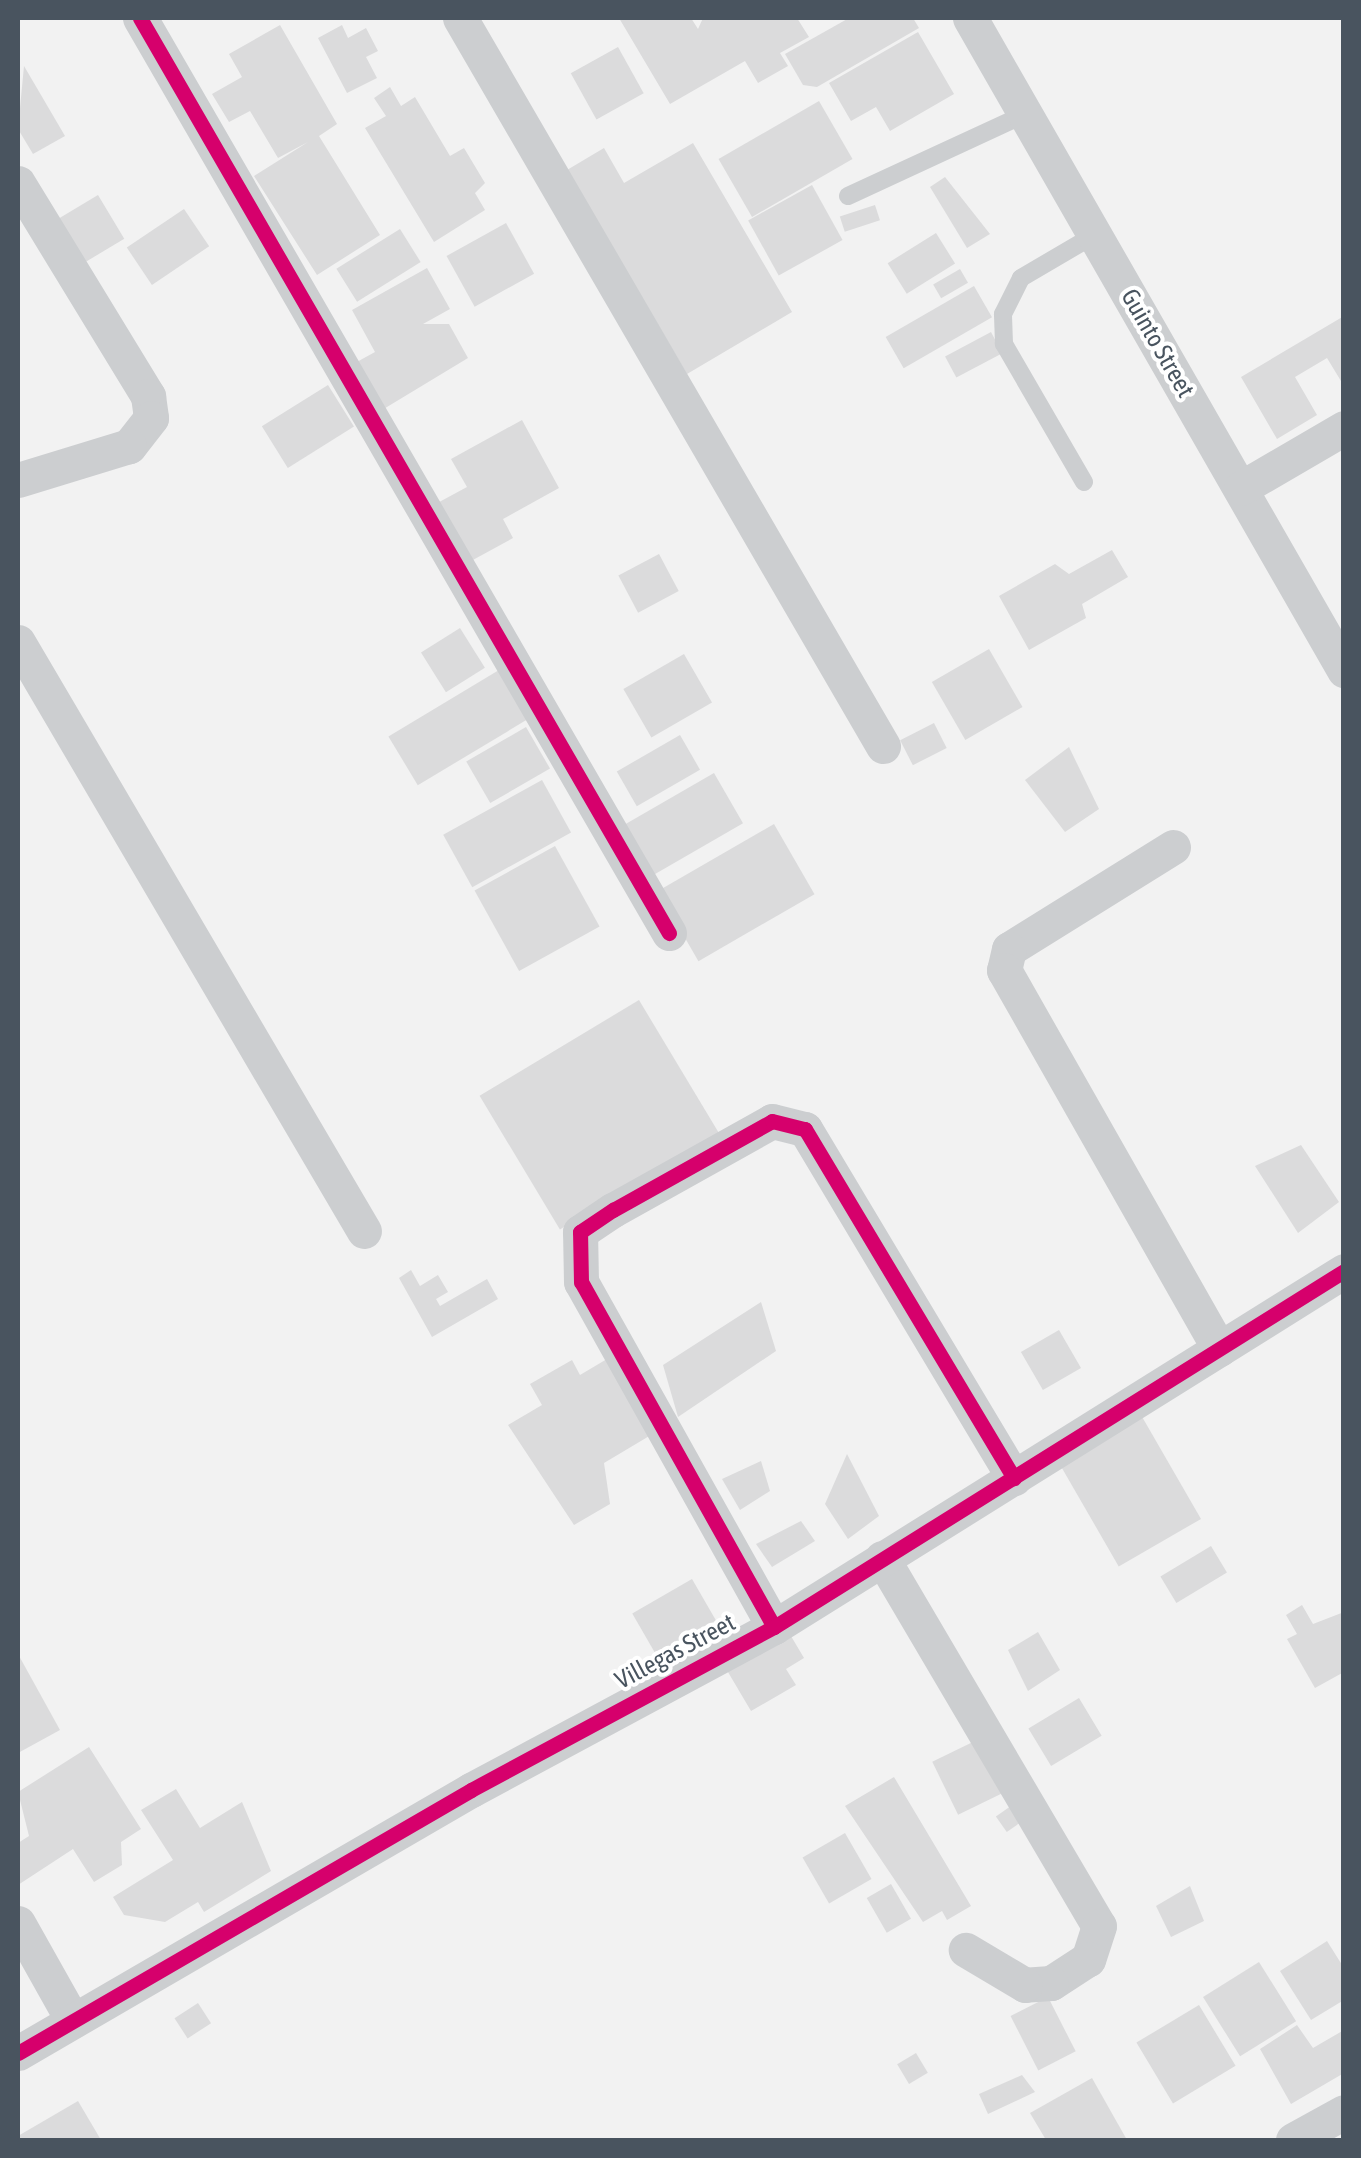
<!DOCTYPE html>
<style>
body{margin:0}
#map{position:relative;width:1361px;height:2158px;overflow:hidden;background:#f2f2f2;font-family:"Asap Condensed",sans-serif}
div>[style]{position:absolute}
.building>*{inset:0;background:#dbdbdc;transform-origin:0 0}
.service>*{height:18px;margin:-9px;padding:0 9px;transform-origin:9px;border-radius:9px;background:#ccced0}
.minor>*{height:35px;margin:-17.5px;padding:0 17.5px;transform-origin:17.5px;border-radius:17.5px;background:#ccced0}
.cycleway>*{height:15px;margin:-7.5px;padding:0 7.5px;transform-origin:7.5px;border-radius:7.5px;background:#d6006c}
span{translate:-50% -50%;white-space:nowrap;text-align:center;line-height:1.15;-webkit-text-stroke:8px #fff;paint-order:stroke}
.street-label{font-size:25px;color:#49545f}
.frame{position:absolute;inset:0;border:20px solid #49545f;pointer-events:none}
</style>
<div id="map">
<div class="building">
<i style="clip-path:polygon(619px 18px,691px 18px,698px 29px,703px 18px,797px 18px,809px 37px,780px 53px,788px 66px,758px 83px,745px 61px,670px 104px)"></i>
<i style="clip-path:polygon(849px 18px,913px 18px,919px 28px,817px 87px,803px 85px,785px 54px)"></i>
<i style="clip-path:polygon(280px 25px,337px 124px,319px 136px,380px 235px,317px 275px,254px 176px,308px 142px,278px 158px,250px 111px,229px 122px,212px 94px,242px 77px,229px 54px)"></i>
<i style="clip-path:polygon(342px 25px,348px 38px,366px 28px,378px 51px,366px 57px,377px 78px,347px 93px,318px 38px)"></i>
<i style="clip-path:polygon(918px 32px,954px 94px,890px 131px,876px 107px,851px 121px,829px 83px)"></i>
<i style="left:618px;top:47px;width:53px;height:54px;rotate:61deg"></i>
<i style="clip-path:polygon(24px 66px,65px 136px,33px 154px,18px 129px)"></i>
<i style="clip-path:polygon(390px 87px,401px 106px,415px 97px,450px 156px,464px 148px,485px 183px,475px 193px,485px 210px,434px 242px,365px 128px,386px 116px,374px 98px)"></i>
<i style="left:819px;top:101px;width:67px;height:116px;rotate:60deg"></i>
<i style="clip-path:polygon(693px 143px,792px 312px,687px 374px,567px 170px,604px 148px,624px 183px)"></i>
<i style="clip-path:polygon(945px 177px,990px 234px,967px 248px,930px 187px)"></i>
<i style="left:812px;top:185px;width:63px;height:73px;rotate:61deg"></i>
<i style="left:98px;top:195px;width:51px;height:53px;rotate:59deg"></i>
<i style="left:875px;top:205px;width:16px;height:37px;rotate:72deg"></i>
<i style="left:184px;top:209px;width:45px;height:69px;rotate:56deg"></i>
<i style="left:506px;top:223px;width:58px;height:68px;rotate:61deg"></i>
<i style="left:400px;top:229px;width:39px;height:75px;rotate:58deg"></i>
<i style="left:936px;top:233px;width:36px;height:57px;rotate:58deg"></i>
<i style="clip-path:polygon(427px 268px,450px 309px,423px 324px,449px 324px,468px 358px,382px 410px,355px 363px,375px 352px,352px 310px)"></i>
<i style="left:960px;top:269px;width:16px;height:31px;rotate:60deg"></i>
<i style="left:974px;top:286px;width:36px;height:102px;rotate:60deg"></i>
<i style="clip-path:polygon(1344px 316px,1344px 386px,1327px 358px,1295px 377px,1317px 415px,1277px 439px,1241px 377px)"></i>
<i style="left:991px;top:332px;width:24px;height:52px;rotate:62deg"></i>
<i style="left:328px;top:385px;width:49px;height:78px;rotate:58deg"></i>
<i style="clip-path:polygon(522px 420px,559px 488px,503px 519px,513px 538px,471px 561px,430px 507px,467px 487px,451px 459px)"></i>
<i style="clip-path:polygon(1112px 550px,1128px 577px,1082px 604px,1086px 618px,1029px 650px,999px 596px,1055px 564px,1069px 574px)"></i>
<i style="left:659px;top:554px;width:42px;height:46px;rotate:62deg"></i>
<i style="left:460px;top:628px;width:47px;height:46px;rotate:58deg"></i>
<i style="left:989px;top:649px;width:67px;height:66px;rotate:60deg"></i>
<i style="left:684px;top:654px;width:56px;height:70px;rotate:60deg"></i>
<i style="left:499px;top:670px;width:57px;height:129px;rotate:59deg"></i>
<i style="left:934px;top:723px;width:28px;height:38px;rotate:63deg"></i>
<i style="left:526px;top:727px;width:48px;height:69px;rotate:60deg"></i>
<i style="left:680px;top:735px;width:40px;height:73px;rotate:60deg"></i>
<i style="clip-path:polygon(1069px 747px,1099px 809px,1065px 832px,1025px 780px)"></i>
<i style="left:714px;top:773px;width:58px;height:115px;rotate:60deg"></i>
<i style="left:542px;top:780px;width:60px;height:113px;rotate:61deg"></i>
<i style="left:774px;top:824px;width:81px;height:134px;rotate:60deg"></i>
<i style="left:555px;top:846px;width:92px;height:92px;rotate:61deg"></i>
<i style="left:639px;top:1000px;width:156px;height:186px;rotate:59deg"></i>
<i style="clip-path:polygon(1301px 1145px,1339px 1202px,1298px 1233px,1255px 1166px)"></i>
<i style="clip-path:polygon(411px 1270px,420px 1286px,438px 1275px,448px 1292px,436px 1299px,440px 1306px,487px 1279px,498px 1299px,432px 1337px,399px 1278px)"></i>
<i style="clip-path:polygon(761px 1302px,776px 1351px,678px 1417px,663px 1365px)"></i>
<i style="left:1059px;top:1330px;width:44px;height:44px;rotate:60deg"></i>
<i style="clip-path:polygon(612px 1356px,656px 1432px,604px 1463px,610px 1504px,574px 1525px,508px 1425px,542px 1405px,530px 1384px,572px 1360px,580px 1375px)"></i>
<i style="left:1141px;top:1415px;width:120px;height:95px;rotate:60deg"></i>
<i style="clip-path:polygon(847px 1454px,879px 1516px,848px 1539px,825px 1504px)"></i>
<i style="clip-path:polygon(761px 1461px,770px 1491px,740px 1510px,722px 1479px)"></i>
<i style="clip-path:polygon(801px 1521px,815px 1541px,772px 1567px,756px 1544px)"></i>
<i style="left:1211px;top:1546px;width:31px;height:59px;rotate:59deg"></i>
<i style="left:692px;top:1579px;width:48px;height:69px;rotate:60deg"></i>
<i style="clip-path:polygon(1302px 1605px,1313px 1624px,1344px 1612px,1344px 1672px,1315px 1688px,1287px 1639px,1297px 1634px,1286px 1615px)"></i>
<i style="clip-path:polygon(788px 1631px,804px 1658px,786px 1669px,796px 1685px,751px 1711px,725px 1667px)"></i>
<i style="clip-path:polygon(1038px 1632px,1060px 1670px,1028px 1691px,1008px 1650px)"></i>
<i style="clip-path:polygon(18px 1654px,60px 1730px,18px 1753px)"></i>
<i style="left:1079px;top:1698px;width:44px;height:59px;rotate:59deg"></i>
<i style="left:979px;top:1739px;width:59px;height:52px;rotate:64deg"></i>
<i style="clip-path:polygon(89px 1747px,141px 1829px,121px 1842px,122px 1865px,94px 1882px,73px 1849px,18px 1885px,18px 1843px,29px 1836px,18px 1792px)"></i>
<i style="clip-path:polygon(894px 1777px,971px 1906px,947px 1920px,942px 1911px,923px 1922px,845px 1806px)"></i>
<i style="clip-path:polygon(176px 1789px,200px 1828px,242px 1802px,271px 1871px,204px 1912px,198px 1902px,165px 1922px,124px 1915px,113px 1897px,173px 1860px,141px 1810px)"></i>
<i style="left:1018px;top:1801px;width:19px;height:27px;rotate:55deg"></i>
<i style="left:845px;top:1833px;width:53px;height:49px;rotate:60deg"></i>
<i style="left:891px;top:1884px;width:40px;height:28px;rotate:60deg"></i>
<i style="clip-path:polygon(1190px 1886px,1204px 1921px,1171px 1937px,1156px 1906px)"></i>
<i style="clip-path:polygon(1327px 1941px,1344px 1968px,1344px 2000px,1311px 2020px,1280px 1971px)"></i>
<i style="left:1259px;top:1962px;width:70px;height:66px;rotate:58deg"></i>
<i style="left:1048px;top:1997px;width:61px;height:42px;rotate:63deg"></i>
<i style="left:198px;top:2003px;width:24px;height:28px;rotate:57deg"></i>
<i style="left:1199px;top:2005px;width:71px;height:73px;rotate:59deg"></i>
<i style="clip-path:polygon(1297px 2025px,1313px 2048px,1344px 2030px,1344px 2073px,1291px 2104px,1260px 2049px)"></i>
<i style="left:916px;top:2053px;width:23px;height:22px;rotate:59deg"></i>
<i style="clip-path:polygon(1022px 2075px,1035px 2092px,988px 2114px,979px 2094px)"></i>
<i style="clip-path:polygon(1092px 2078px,1127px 2140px,1046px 2140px,1030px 2113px)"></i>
<i style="clip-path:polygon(78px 2101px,101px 2140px,18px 2140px,18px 2136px)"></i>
</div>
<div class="service">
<i style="left:848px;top:196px;width:198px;rotate:-24.8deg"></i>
<i style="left:1084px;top:482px;width:160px;rotate:-120.1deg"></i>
<i style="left:1004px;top:344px;width:30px;rotate:-92deg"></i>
<i style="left:1003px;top:314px;width:40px;rotate:-63.4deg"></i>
<i style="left:1021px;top:278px;width:87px;rotate:-30.4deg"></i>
</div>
<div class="minor">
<i style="left:140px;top:18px;width:1057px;rotate:59.97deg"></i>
<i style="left:460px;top:18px;width:842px;rotate:59.84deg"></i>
<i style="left:970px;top:18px;width:752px;rotate:60.16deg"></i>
<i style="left:18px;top:183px;width:250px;rotate:58.6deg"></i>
<i style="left:148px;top:396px;width:22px;rotate:82deg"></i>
<i style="left:151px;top:418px;width:36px;rotate:128deg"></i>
<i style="left:129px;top:446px;width:116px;rotate:163deg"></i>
<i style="left:1241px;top:488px;width:119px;rotate:-30.2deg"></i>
<i style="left:18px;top:642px;width:683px;rotate:59.57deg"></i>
<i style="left:1173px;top:847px;width:193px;rotate:148.1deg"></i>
<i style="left:1009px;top:949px;width:22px;rotate:103deg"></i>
<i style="left:1004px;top:970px;width:436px;rotate:60.4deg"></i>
<i style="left:882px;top:1558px;width:427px;rotate:59.5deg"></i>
<i style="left:1099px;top:1926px;width:35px;rotate:108deg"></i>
<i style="left:1088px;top:1959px;width:44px;rotate:147deg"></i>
<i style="left:1051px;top:1983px;width:26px;rotate:176deg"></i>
<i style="left:1025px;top:1985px;width:69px;rotate:-149.3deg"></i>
<i style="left:774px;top:1627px;width:395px;rotate:-119.2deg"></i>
<i style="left:581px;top:1282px;width:50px;rotate:-91.1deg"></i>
<i style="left:580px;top:1232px;width:40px;rotate:-34deg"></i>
<i style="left:613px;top:1210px;width:182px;rotate:-29.2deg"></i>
<i style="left:772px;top:1121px;width:34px;rotate:14deg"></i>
<i style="left:805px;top:1129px;width:407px;rotate:59.1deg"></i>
<i style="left:18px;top:1923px;width:112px;rotate:60.7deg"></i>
<i style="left:18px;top:2053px;width:524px;rotate:-30.14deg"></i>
<i style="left:471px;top:1790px;width:344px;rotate:-28.3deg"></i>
<i style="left:774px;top:1627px;width:672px;rotate:-31.99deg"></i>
<i style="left:1293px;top:2140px;width:58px;rotate:-28.8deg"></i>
</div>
<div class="cycleway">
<i style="left:140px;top:18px;width:1057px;rotate:59.97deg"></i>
<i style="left:774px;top:1627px;width:395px;rotate:-119.2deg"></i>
<i style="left:581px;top:1282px;width:50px;rotate:-91.1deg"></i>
<i style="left:580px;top:1232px;width:40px;rotate:-34deg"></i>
<i style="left:613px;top:1210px;width:182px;rotate:-29.2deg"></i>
<i style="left:772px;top:1121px;width:34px;rotate:14deg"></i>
<i style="left:805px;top:1129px;width:407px;rotate:59.1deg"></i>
<i style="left:18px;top:2053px;width:524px;rotate:-30.14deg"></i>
<i style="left:471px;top:1790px;width:344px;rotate:-28.3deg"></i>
<i style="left:774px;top:1627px;width:672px;rotate:-31.99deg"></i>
</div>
<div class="street-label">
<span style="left:1158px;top:343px;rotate:60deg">Guinto Street</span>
<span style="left:675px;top:1651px;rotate:-28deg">Villegas Street</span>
</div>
<div class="frame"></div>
</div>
